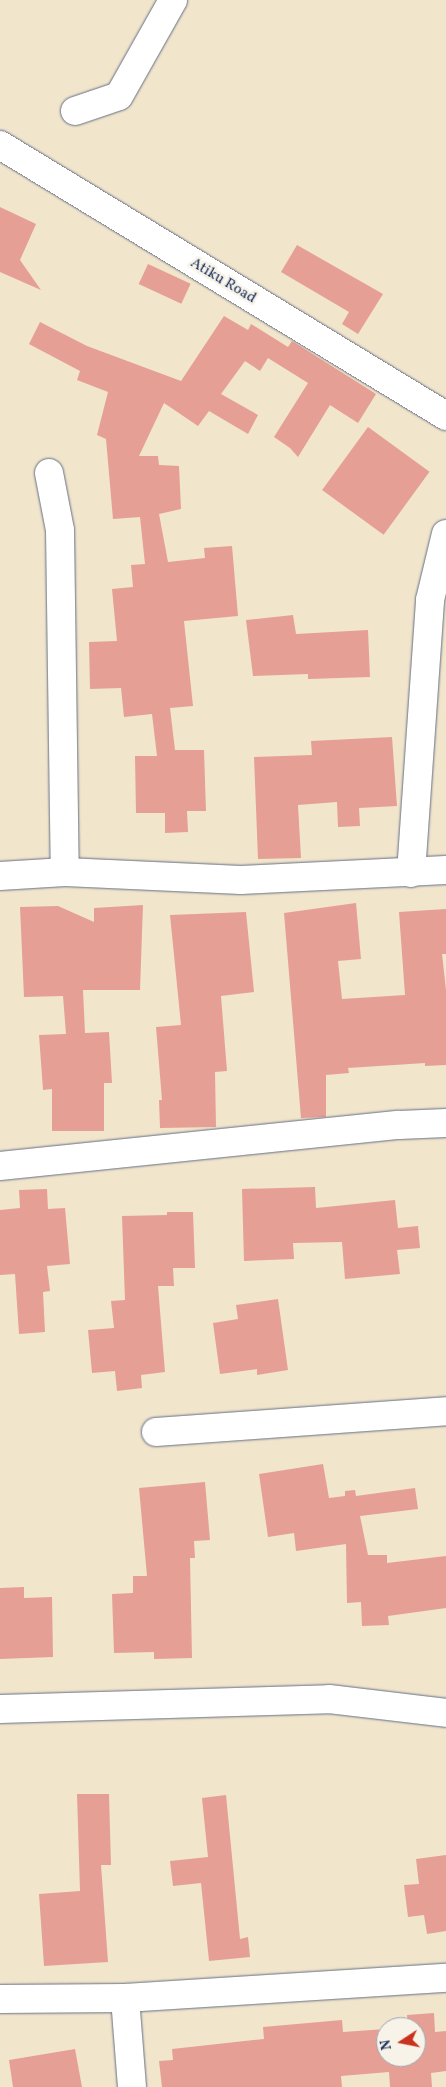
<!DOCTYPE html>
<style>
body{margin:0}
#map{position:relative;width:446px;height:2087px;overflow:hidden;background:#f1e5cc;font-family:Vollkorn,serif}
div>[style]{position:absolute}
.building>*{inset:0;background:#e69f94;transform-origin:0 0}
.roads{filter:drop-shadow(0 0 1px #666f84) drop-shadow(0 0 1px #666f84)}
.street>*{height:28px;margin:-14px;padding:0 14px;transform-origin:14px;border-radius:14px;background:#fff}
.secondary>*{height:28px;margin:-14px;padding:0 14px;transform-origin:14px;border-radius:14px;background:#fff}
span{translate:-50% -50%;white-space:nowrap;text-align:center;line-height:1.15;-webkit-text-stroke:5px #f7f3e8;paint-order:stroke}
.street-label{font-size:15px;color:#1b2f5e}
.north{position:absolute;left:376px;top:2017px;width:50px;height:50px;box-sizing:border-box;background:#f7f3e8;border:1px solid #9fa5b1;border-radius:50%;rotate:259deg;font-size:14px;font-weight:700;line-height:20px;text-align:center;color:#1b2f5e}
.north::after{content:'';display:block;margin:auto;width:18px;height:22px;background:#c8321e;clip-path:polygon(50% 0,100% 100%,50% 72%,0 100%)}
</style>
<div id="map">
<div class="building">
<i style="clip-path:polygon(0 207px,36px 224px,20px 260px,41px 290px,0 272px)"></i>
<i style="clip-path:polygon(297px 245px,383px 294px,358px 334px,342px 324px,349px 312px,281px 272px)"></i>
<i style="left:148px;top:264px;width:47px;height:22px;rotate:25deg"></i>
<i style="clip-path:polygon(224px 316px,248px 330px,251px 324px,288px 347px,292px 341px,376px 394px,358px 423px,330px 405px,298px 457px,290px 448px,274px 437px,308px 383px,268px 358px,260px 371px,245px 361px,221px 394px,258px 415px,248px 434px,209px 411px,198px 426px,164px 403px,139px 456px,158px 456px,159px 465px,179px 466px,181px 509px,159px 514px,168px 562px,205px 558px,204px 548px,232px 546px,238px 616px,184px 621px,193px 706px,170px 708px,175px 750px,204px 750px,206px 811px,187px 811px,188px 832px,165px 833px,165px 813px,136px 813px,135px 756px,157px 756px,152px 714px,124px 717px,121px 688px,90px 689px,89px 642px,117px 641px,112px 589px,133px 587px,131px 565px,145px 564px,140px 517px,113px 519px,106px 439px,97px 435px,108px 392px,77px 380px,80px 371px,29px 344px,40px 322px,87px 346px,181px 381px)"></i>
<i style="left:368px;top:427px;width:76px;height:78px;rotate:36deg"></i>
<i style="clip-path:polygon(293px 615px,296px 634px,368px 630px,370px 677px,308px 679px,308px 674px,253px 676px,246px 620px)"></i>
<i style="clip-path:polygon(392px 737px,397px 806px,359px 808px,360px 826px,338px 827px,337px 802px,298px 805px,301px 858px,258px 859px,254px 757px,312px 755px,311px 741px)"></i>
<i style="clip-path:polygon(356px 903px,361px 959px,338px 961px,342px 999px,405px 995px,399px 912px,446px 909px,446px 954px,442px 954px,446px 990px,446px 1065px,425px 1066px,425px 1063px,348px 1068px,349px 1073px,326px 1075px,326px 1117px,301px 1118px,284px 913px)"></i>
<i style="clip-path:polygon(143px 905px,140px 990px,83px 990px,85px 1033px,109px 1032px,112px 1083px,104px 1083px,104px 1131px,52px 1131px,52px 1089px,43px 1090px,39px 1035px,66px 1034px,63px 996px,24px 997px,20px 907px,58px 906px,94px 922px,94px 908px)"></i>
<i style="clip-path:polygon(246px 912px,254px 992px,221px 996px,227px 1071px,215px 1072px,216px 1127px,160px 1128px,159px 1100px,162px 1100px,156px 1027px,181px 1025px,170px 915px)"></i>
<i style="clip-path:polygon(315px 1187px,316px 1208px,395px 1200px,398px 1228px,418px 1226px,420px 1248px,397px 1250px,400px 1274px,345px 1279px,342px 1242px,293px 1243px,294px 1259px,244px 1261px,242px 1189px)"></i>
<i style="clip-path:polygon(47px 1189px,48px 1209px,65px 1208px,70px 1264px,47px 1266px,50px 1291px,43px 1292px,45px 1332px,19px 1334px,15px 1274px,0 1275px,0 1210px,20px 1208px,19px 1190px)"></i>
<i style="clip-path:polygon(167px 1212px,193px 1212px,195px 1268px,173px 1268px,174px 1286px,158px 1286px,165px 1372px,141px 1375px,142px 1388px,117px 1391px,115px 1371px,92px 1373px,88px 1330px,114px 1328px,111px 1301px,125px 1300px,122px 1216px,167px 1215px)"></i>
<i style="clip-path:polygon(278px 1299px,288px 1370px,257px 1375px,257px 1369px,220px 1374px,213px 1323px,238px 1319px,236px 1305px)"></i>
<i style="clip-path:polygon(323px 1464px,329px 1498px,345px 1496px,345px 1491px,355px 1490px,356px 1496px,415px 1488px,418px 1509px,360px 1516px,368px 1555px,387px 1555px,387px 1563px,446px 1556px,446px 1608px,388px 1616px,389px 1625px,362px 1626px,361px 1602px,347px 1603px,346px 1544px,296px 1551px,294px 1533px,268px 1537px,259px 1474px)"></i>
<i style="clip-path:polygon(205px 1482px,210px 1540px,194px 1541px,195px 1558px,190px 1558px,192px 1658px,154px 1659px,154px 1652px,114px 1653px,112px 1594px,133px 1593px,133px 1576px,147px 1576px,139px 1488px)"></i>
<i style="clip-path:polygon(24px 1587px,24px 1598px,52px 1597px,53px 1657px,0 1659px,0 1588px)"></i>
<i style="clip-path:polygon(77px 1794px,109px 1794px,111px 1865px,101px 1865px,108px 1962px,44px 1966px,39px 1894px,80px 1891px)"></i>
<i style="clip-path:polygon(226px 1795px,240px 1939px,248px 1937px,250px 1957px,209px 1961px,201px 1883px,173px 1886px,170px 1861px,208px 1857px,202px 1798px)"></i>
<i style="clip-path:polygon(446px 1855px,446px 1931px,427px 1934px,424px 1915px,408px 1917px,404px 1885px,419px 1884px,416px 1859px)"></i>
<i style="clip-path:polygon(434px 2013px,435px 2032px,446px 2031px,446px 2071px,431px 2073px,432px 2087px,390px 2087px,389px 2072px,341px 2076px,342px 2087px,162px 2087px,159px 2061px,173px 2060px,172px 2049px,264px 2039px,263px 2027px,342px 2020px,343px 2032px,386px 2029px,386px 2057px,416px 2057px,416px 2027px,405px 2027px,408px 2027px,407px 2015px)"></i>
<i style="clip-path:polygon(75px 2049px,82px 2087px,13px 2087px,9px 2060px)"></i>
</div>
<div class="roads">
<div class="street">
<i style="left:75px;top:111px;width:46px;rotate:-18.8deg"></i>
<i style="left:119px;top:96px;width:110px;rotate:-60.6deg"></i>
<i style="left:49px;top:473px;width:58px;rotate:79.1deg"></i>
<i style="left:60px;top:530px;width:342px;rotate:89.2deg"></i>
<i style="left:411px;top:873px;width:274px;rotate:-86deg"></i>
<i style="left:430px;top:600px;width:68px;rotate:-76.4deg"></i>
<i style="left:0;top:876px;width:65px;rotate:-3.5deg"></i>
<i style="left:65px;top:872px;width:176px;rotate:2.6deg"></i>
<i style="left:241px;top:880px;width:205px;rotate:-2.8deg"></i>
<i style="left:0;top:1166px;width:401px;rotate:-5.9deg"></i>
<i style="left:399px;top:1125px;width:47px;rotate:-2.4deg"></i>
<i style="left:156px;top:1432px;width:291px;rotate:-4.1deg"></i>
<i style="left:0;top:1709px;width:329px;rotate:-1.7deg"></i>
<i style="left:329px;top:1699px;width:118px;rotate:6.8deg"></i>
<i style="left:125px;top:1998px;width:89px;rotate:85.5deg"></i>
<i style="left:0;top:1999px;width:125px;rotate:-0.5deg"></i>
<i style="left:125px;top:1998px;width:322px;rotate:-3.6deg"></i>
</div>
<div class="secondary">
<i style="left:0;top:145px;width:522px;rotate:31.28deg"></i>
</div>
</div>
<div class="street-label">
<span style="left:223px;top:281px;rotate:31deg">Atiku Road</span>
</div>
<div class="north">N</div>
</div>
